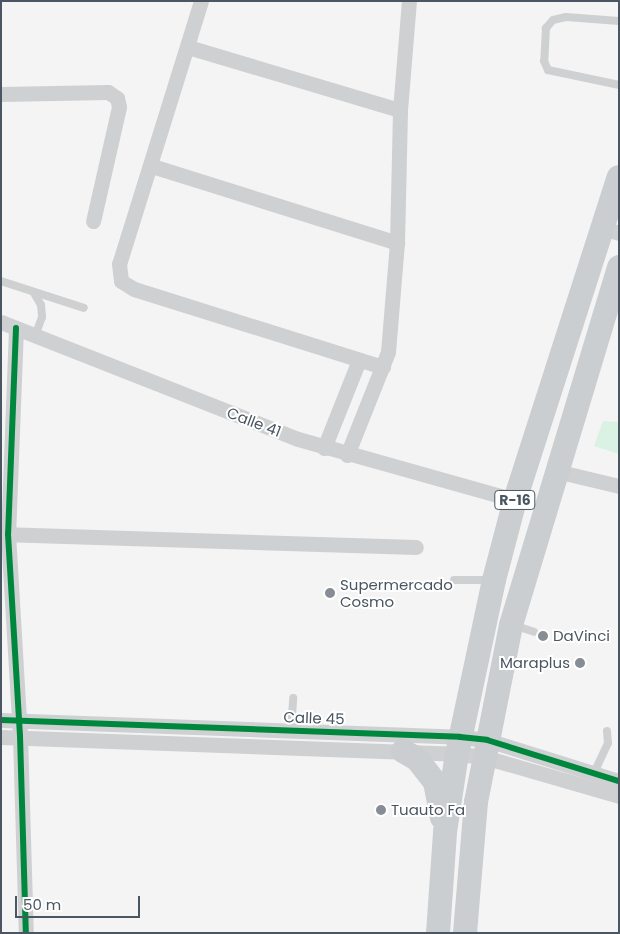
<!DOCTYPE html>
<style>
body{margin:0}
#map{position:relative;width:620px;height:934px;overflow:hidden;background:#f4f4f4;font-family:Poppins,sans-serif}
div>[style]{position:absolute}
.green>*{inset:0;background:#d9f2e3}
.lane>*{height:8px;margin:-4px;padding:0 4px;transform-origin:4px;border-radius:4px;background:#ced0d2}
.street>*{height:15px;margin:-7.5px;padding:0 7.5px;transform-origin:7.5px;border-radius:7.5px;background:#ced0d2}
.primary>*{height:24px;margin:-12px;padding:0 12px;transform-origin:12px;border-radius:12px;background:#caced1}
.cycleway>*{height:6px;margin:-3px;padding:0 3px;transform-origin:3px;border-radius:3px;background:#00873e}
.dots>*{width:14px;height:14px;translate:-50% -50%;box-sizing:border-box;border:2px solid #fff;border-radius:50%}
span{translate:-50% -50%;white-space:nowrap;text-align:center;line-height:1.15;-webkit-text-stroke:4px #fff;paint-order:stroke}
.shield-label span{padding:1px 4px;background:#fff;border:1px solid;border-radius:4px;-webkit-text-stroke-width:0}
.shield-label{font-size:14px;color:#4a5661;font-weight:700}
.street-label{font-size:15px;color:#4a5661}
.poi-label{font-size:15px;color:#4a5661}
.left{translate:0 -50%;text-align:left}
.right{translate:-100% -50%;text-align:right}
.frame{position:absolute;inset:0;border:2px solid #4a5661;pointer-events:none}
.scale{position:absolute;left:15px;top:896px;width:125px;height:22px;box-sizing:border-box;border:2px solid #4a5661;border-top:0;padding-left:6px;font-size:15px;line-height:18px;white-space:nowrap;color:#4a5661;-webkit-text-stroke:4px #fff;paint-order:stroke}
</style>
<div id="map">
<div class="green">
<i style="clip-path:polygon(603px 421px,619px 422px,619px 454px,594px 446px)"></i>
</div>
<div class="lane">
<i style="left:619px;top:21px;width:53px;rotate:-175.7deg"></i>
<i style="left:566px;top:17px;width:13px;rotate:167deg"></i>
<i style="left:553px;top:20px;width:11px;rotate:131deg"></i>
<i style="left:546px;top:28px;width:33px;rotate:93deg"></i>
<i style="left:544px;top:61px;width:10px;rotate:66deg"></i>
<i style="left:548px;top:70px;width:73px;rotate:11.9deg"></i>
<i style="left:1px;top:281px;width:87px;rotate:18deg"></i>
<i style="left:34px;top:293px;width:14px;rotate:60deg"></i>
<i style="left:41px;top:305px;width:12px;rotate:85deg"></i>
<i style="left:42px;top:317px;width:20px;rotate:110deg"></i>
<i style="left:454px;top:580px;width:38px"></i>
<i style="left:513px;top:625px;width:22px;rotate:18deg"></i>
<i style="left:291px;top:730px;width:32px;rotate:-86deg"></i>
<i style="left:594px;top:773px;width:33px;rotate:-65deg"></i>
<i style="left:608px;top:743px;width:12px;rotate:-95deg"></i>
</div>
<div class="street">
<i style="left:201px;top:1px;width:275px;rotate:107.3deg"></i>
<i style="left:119px;top:264px;width:17px;rotate:83deg"></i>
<i style="left:121px;top:281px;width:15px;rotate:32deg"></i>
<i style="left:134px;top:289px;width:261px;rotate:17.4deg"></i>
<i style="left:188px;top:47px;width:221px;rotate:16.6deg"></i>
<i style="left:1px;top:94px;width:107px;rotate:-1.1deg"></i>
<i style="left:108px;top:92px;width:11px;rotate:34deg"></i>
<i style="left:117px;top:98px;width:9px;rotate:77deg"></i>
<i style="left:119px;top:107px;width:117px;rotate:102.8deg"></i>
<i style="left:152px;top:166px;width:257px;rotate:17.4deg"></i>
<i style="left:603px;top:228px;width:17px;rotate:17deg"></i>
<i style="left:1px;top:322px;width:319px;rotate:21.5deg"></i>
<i style="left:298px;top:439px;width:225px;rotate:15.7deg"></i>
<i style="left:16px;top:328px;width:206px;rotate:92.2deg"></i>
<i style="left:8px;top:534px;width:202px;rotate:86.6deg"></i>
<i style="left:20px;top:736px;width:197px;rotate:88.3deg"></i>
<i style="left:324px;top:448px;width:95px;rotate:-68.3deg"></i>
<i style="left:347px;top:455px;width:111px;rotate:-68.3deg"></i>
<i style="left:388px;top:352px;width:109px;rotate:-85.3deg"></i>
<i style="left:397px;top:243px;width:133px;rotate:-88.7deg"></i>
<i style="left:400px;top:110px;width:109px;rotate:-85.3deg"></i>
<i style="left:556px;top:471px;width:65px;rotate:13.4deg"></i>
<i style="left:1px;top:534px;width:415px;rotate:1.8deg"></i>
<i style="left:1px;top:720px;width:459px;rotate:2.1deg"></i>
<i style="left:460px;top:737px;width:27px;rotate:6deg"></i>
<i style="left:487px;top:740px;width:138px;rotate:17.3deg"></i>
<i style="left:1px;top:737px;width:456px;rotate:2.1deg"></i>
<i style="left:457px;top:754px;width:27px;rotate:6deg"></i>
<i style="left:484px;top:757px;width:141px;rotate:16.1deg"></i>
</div>
<div class="primary">
<i style="left:403px;top:751px;width:16px;rotate:30deg"></i>
<i style="left:417px;top:759px;width:29px;rotate:52deg"></i>
<i style="left:435px;top:782px;width:36px;rotate:79deg"></i>
<i style="left:438px;top:933px;width:101px;rotate:-86deg"></i>
<i style="left:445px;top:832px;width:79px;rotate:-81.3deg"></i>
<i style="left:457px;top:754px;width:178px;rotate:-78deg"></i>
<i style="left:494px;top:580px;width:83px;rotate:-75.3deg"></i>
<i style="left:515px;top:500px;width:339px;rotate:-72.2deg"></i>
<i style="left:465px;top:933px;width:131px;rotate:-85.2deg"></i>
<i style="left:476px;top:802px;width:180px;rotate:-78.8deg"></i>
<i style="left:511px;top:625px;width:374px;rotate:-73.2deg"></i>
</div>
<div class="cycleway">
<i style="left:16px;top:328px;width:206px;rotate:92.2deg"></i>
<i style="left:8px;top:534px;width:202px;rotate:86.6deg"></i>
<i style="left:20px;top:736px;width:197px;rotate:88.3deg"></i>
<i style="left:1px;top:720px;width:459px;rotate:2.1deg"></i>
<i style="left:460px;top:737px;width:27px;rotate:6deg"></i>
<i style="left:487px;top:740px;width:138px;rotate:17.3deg"></i>
</div>
<div class="dots">
<i style="left:330px;top:593px;background:#868d94"></i>
<i style="left:543px;top:636px;background:#868d94"></i>
<i style="left:580px;top:663px;background:#868d94"></i>
<i style="left:381px;top:810px;background:#868d94"></i>
</div>
<div class="shield-label">
<span style="left:515px;top:500px">R-16</span>
</div>
<div class="street-label">
<span style="left:254px;top:422px;rotate:21deg">Calle 41</span>
<span style="left:314px;top:718px;rotate:2deg">Calle 45</span>
</div>
<div class="poi-label">
<span class="left" style="left:340px;top:593px">Supermercado<br>Cosmo</span>
<span class="left" style="left:553px;top:636px">DaVinci</span>
<span class="right" style="left:570px;top:663px">Maraplus</span>
<span class="left" style="left:391px;top:810px">Tuauto Fa</span>
</div>
<div class="frame"></div>
<div class="scale">50 m</div>
</div>
